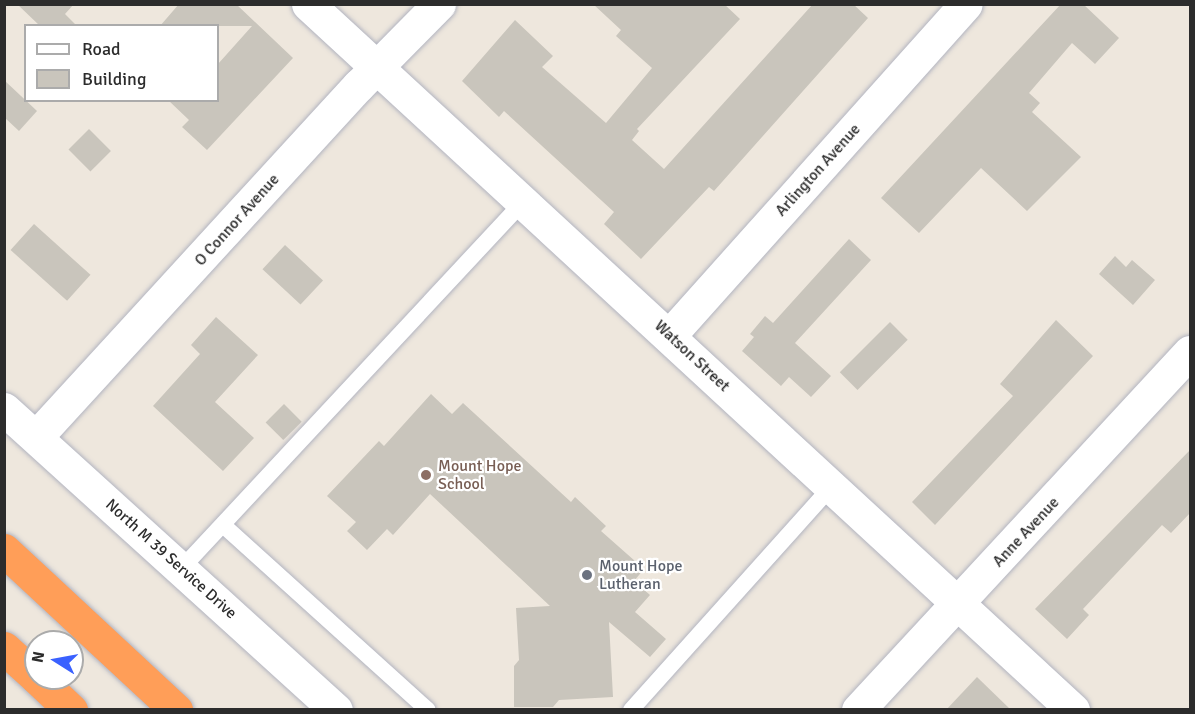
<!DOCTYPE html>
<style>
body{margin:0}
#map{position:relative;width:1195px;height:714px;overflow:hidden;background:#eee7dd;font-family:Signika,sans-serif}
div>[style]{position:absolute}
.building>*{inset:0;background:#c9c5bc;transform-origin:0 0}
.roads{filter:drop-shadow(0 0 2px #b2b4c0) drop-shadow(0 0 2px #b2b4c0)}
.service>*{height:16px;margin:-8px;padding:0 8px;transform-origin:8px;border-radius:8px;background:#fff}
.minor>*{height:33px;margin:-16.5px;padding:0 16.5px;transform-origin:16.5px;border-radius:16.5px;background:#fff}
.secondary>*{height:33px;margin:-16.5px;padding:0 16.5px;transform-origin:16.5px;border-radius:16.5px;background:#fff}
.motorway>*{height:33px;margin:-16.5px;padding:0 16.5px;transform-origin:16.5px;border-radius:16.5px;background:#ff9e58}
.dots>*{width:16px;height:16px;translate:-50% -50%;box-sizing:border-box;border:3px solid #fff;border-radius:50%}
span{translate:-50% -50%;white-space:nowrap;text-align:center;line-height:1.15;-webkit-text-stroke:4.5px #fff;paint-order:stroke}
.street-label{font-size:16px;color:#2c2c2c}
.education-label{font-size:16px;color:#785e54}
.left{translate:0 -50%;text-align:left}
.worship-label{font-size:16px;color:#5b616d}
.frame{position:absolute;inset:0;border:6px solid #2c2c2c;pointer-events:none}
.legend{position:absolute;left:24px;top:24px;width:195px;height:78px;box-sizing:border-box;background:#fff;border:2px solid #ababab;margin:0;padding:8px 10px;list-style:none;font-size:18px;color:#2c2c2c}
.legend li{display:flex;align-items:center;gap:12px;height:30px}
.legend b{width:30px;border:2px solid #ababab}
.north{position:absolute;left:24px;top:630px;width:60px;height:60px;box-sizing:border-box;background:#fff;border:2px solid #ababab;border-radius:50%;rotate:281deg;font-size:16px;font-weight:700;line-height:24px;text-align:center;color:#2c2c2c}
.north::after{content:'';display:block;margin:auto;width:21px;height:27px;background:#3a61ff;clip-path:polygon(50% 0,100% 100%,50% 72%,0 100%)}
</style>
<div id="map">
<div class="building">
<i style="clip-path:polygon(17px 4px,74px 4px,65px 14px,77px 26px,40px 26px)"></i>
<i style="clip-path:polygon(179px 4px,236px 4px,293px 58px,207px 150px,182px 127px,189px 120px,168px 100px,218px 100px,218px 64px,252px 26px,160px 26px)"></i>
<i style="clip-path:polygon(593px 4px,724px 4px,740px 19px,637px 129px,639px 131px,632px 140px,664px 169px,813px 4px,853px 4px,868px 18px,714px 191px,709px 187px,641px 259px,604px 224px,614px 212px,504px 111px,499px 117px,462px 81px,515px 20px,553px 56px,542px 67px,606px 123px,652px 68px,616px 36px,621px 30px)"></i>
<i style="clip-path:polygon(1061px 4px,1083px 4px,1119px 38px,1095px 64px,1072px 43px,1029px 93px,1040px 103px,1032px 112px,1081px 157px,1027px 211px,981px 168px,919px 233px,881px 198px)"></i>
<i style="clip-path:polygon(4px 80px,37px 111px,19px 131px,4px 117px)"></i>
<i style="left:89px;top:129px;width:31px;height:29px;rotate:45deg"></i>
<i style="left:34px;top:224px;width:76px;height:35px;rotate:42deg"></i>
<i style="clip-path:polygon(849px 239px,871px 260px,795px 343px,831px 376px,811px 397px,789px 377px,781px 386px,742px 351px,754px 337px,750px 334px,765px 316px,773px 323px)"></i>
<i style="left:285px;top:245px;width:52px;height:33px;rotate:43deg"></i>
<i style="clip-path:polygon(1115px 256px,1126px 267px,1132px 260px,1155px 280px,1133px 305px,1099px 274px)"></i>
<i style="clip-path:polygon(216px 317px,258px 355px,215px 402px,254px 438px,223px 471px,153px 406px,200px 354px,191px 345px)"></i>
<i style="clip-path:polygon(1056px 320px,1093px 356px,935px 525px,912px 502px,1013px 396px,1000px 384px)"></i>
<i style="left:890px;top:322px;width:25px;height:71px;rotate:45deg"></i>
<i style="clip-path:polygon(431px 394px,452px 414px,463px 403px,571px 502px,575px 497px,606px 526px,601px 531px,644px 569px,634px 581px,650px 595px,635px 612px,666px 639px,650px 657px,609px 622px,613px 697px,559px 700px,553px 707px,514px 707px,514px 666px,519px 660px,516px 608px,550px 606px,430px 494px,393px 535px,387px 529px,367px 550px,347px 531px,356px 522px,327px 496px,379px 441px,384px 446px)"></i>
<i style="left:284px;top:404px;width:25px;height:26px;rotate:45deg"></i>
<i style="clip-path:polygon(1191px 449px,1191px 512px,1171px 533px,1162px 525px,1083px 609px,1089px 615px,1067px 639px,1035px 609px)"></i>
<i style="clip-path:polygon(977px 677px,1011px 710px,946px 710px)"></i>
</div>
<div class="roads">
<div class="service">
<i style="left:223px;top:525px;width:276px;rotate:42.1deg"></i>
<i style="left:181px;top:569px;width:502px;rotate:-47.02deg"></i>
<i style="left:631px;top:710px;width:301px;rotate:-48.1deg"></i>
</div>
<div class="minor">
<i style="left:308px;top:4px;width:1041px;rotate:42.7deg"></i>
<i style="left:669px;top:336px;width:445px;rotate:-48.2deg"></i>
<i style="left:37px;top:436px;width:476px;rotate:-47.5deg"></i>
<i style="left:359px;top:85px;width:114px;rotate:-45.4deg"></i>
<i style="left:858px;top:710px;width:488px;rotate:-47.2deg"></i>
</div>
<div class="secondary">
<i style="left:4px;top:409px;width:448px;rotate:42.2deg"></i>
</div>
<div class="motorway">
<i style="left:4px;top:550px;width:235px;rotate:42.9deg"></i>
<i style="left:4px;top:648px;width:43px;rotate:42.2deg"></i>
<i style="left:37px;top:678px;width:47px;rotate:43.3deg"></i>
</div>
</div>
<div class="dots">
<i style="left:426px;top:475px;background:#8d6e63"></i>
<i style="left:587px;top:575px;background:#6b7280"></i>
</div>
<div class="street-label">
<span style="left:818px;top:170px;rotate:-48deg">Arlington Avenue</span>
<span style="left:237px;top:220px;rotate:-48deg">O Connor Avenue</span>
<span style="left:692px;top:356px;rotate:43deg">Watson Street</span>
<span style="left:1026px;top:532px;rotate:-47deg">Anne Avenue</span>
<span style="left:171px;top:559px;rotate:42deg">North M 39 Service Drive</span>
</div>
<div class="education-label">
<span class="left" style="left:438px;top:475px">Mount Hope<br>School</span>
</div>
<div class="worship-label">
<span class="left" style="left:599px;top:575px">Mount Hope<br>Lutheran</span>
</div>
<div class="frame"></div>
<ul class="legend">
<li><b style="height:8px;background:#fff"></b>Road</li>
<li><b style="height:16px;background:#c9c5bc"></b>Building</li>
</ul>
<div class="north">N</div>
</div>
